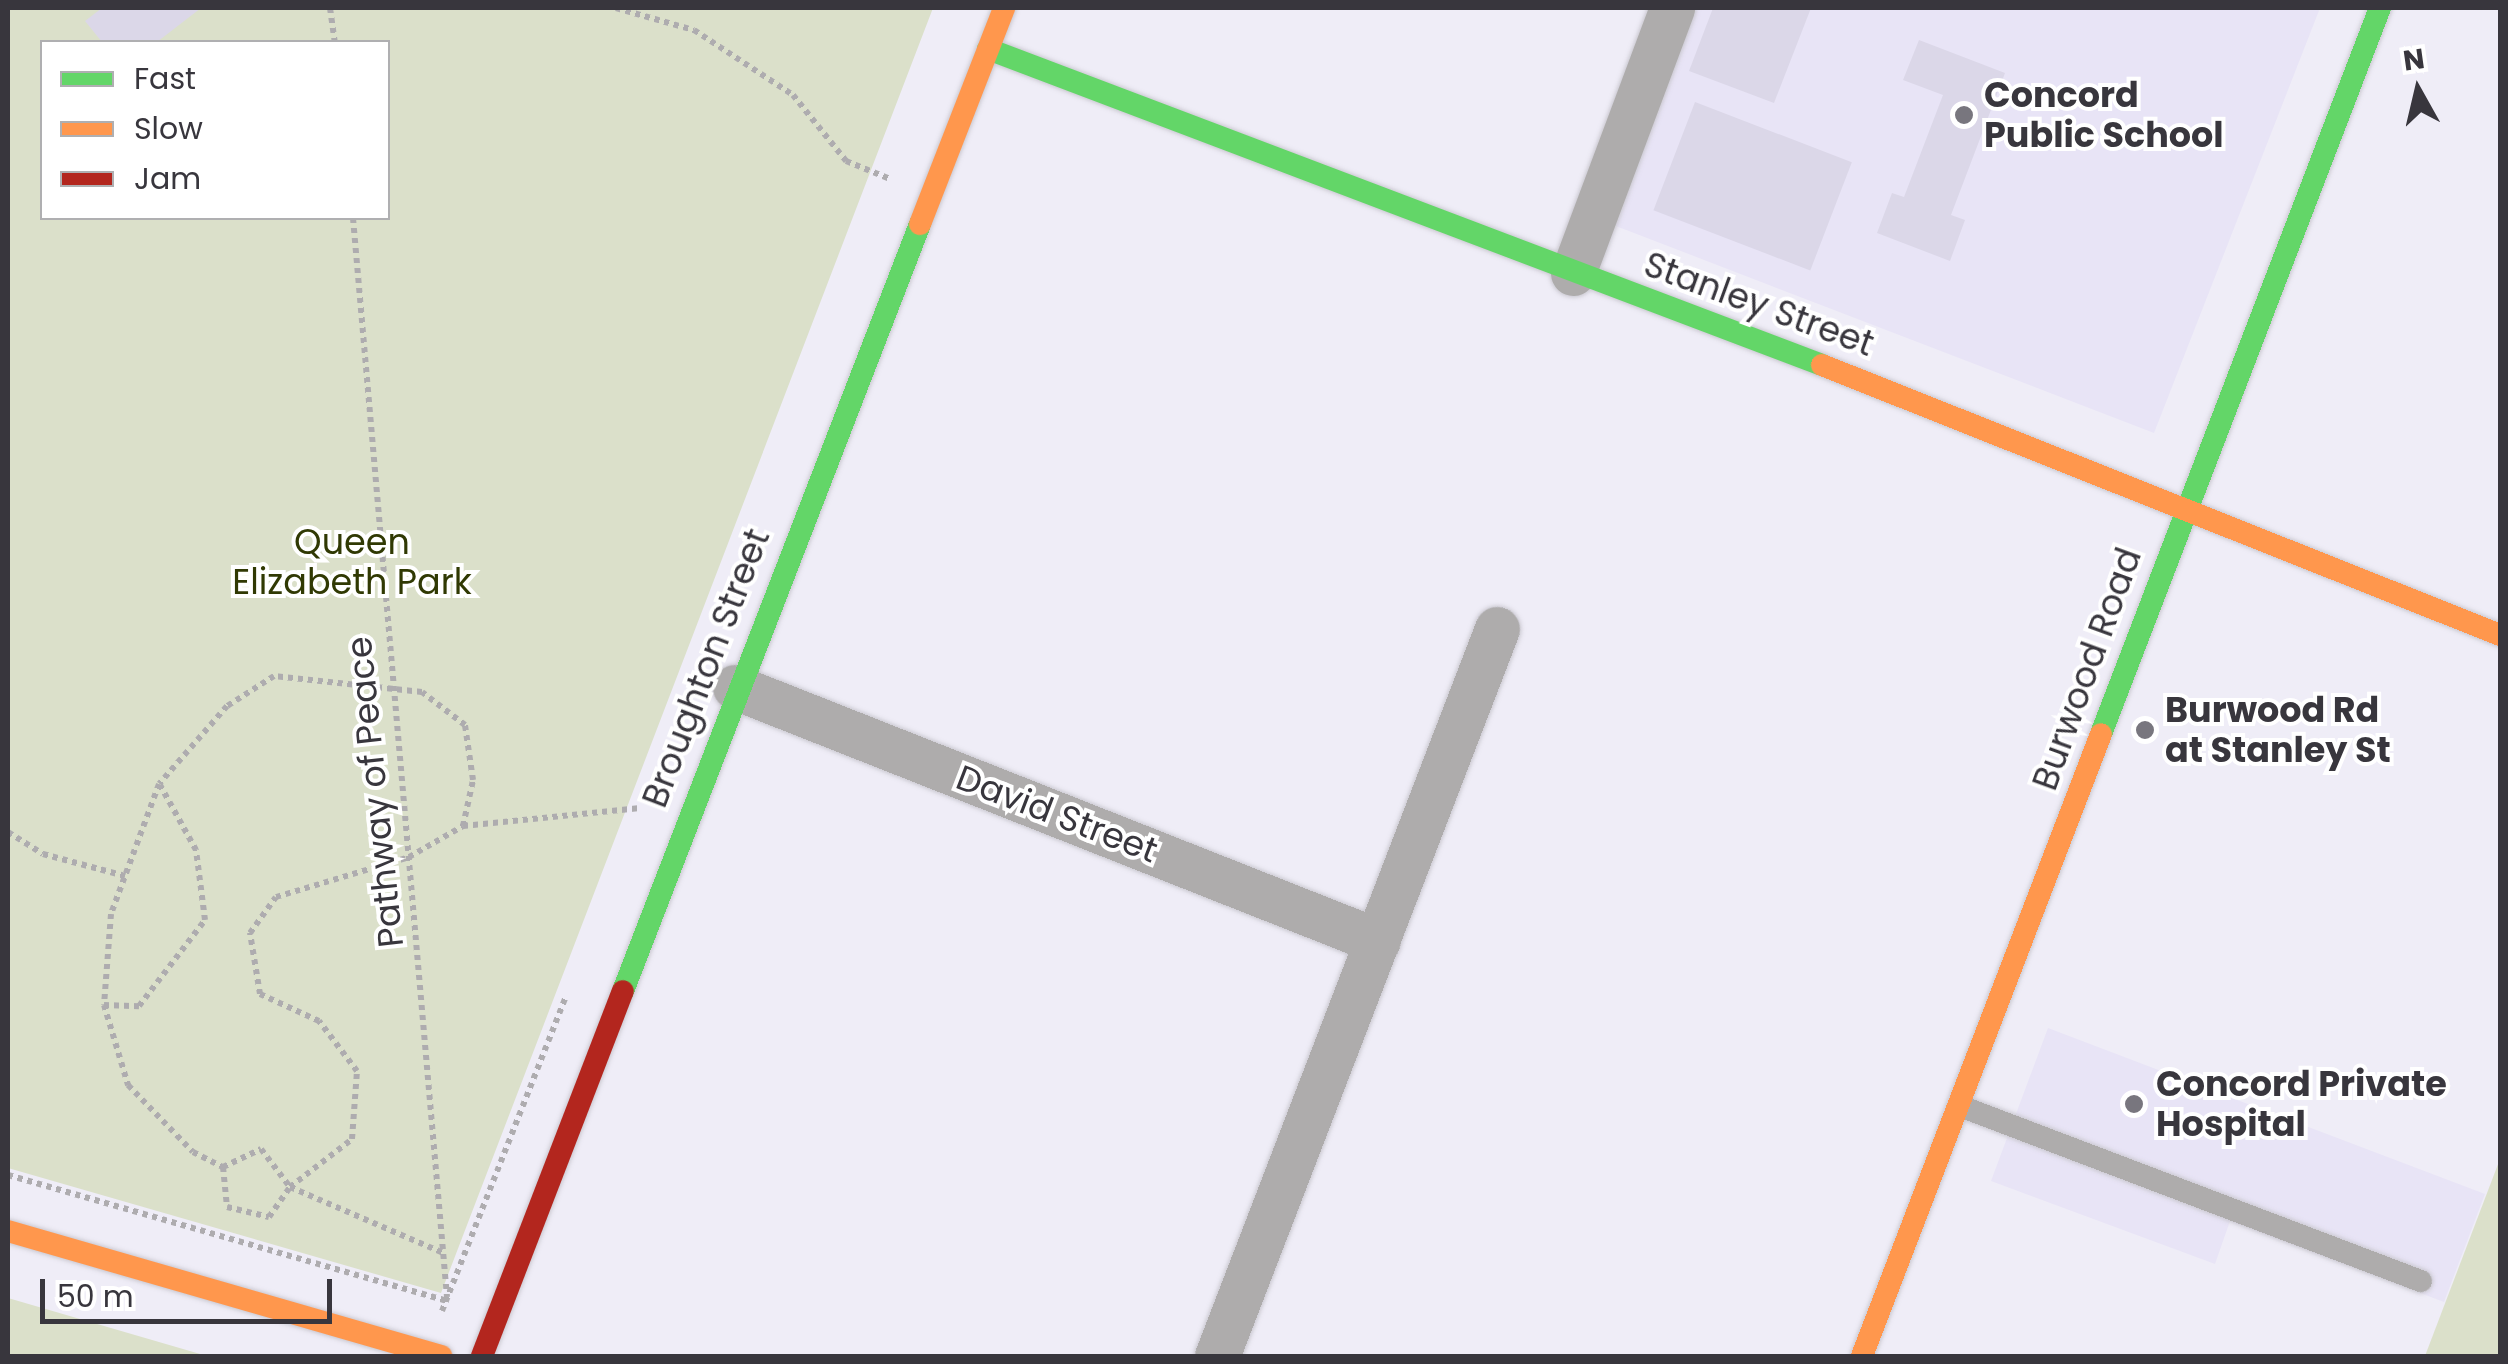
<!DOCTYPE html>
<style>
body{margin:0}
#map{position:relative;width:2508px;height:1364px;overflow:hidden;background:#efedf7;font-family:Poppins,sans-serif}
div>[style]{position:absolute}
.built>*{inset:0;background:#e8e4f6}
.green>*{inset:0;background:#dbe0ca}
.building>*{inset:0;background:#dbd7e8;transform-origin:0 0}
.path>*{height:6px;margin-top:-3px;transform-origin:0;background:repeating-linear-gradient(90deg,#aeacaf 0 5px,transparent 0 10px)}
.roads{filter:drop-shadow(0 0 2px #cbc9d1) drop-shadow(0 0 2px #cbc9d1)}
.lane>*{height:22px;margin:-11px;padding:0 11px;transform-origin:11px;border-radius:11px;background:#aeacac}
.street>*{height:45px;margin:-22.5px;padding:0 22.5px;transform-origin:22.5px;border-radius:22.5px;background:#aeacac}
.fast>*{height:22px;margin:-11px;padding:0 11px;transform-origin:11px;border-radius:11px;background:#63d668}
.slow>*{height:22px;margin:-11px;padding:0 11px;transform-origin:11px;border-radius:11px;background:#ff974d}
.jam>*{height:22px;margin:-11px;padding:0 11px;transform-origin:11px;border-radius:11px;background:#b3261e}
.dots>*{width:28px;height:28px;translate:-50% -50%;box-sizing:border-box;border:5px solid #fff;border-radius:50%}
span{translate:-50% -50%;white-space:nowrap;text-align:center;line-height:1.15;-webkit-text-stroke:8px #fff;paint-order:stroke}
.poi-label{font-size:35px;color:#38363d;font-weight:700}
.left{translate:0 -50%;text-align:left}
.street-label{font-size:35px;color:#38363d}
.park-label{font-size:35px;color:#303903}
.frame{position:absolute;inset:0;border:10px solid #38363d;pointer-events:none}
.legend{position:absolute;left:40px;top:40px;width:350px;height:180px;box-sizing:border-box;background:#fff;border:2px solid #afafb1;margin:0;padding:12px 18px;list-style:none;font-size:30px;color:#38363d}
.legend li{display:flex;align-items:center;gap:20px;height:50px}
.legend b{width:50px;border:2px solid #afafb1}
.north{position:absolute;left:2368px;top:40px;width:100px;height:100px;-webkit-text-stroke:8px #fff;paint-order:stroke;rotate:352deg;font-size:28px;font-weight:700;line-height:40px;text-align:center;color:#38363d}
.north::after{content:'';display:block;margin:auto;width:35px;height:45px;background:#38363d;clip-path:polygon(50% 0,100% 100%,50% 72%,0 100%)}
.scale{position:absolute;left:40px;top:1279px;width:292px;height:45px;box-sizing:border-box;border:5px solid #38363d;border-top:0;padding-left:12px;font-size:30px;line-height:35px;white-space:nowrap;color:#38363d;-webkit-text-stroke:8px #fff;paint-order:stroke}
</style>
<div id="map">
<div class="built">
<i style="clip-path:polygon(1692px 8px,2320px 8px,2154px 433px,1608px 223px)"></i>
<i style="clip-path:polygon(2048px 1028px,2485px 1194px,2444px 1302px,2230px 1221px,2215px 1264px,1991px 1181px)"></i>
</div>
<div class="green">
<i style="clip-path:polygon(evenodd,8px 8px,933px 8px,441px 1293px,8px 1168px,8px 8px,42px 42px,388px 42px,388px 218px,42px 218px,42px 42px)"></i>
<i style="clip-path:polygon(2500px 1159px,2500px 1356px,2425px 1356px)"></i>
<i style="clip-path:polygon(8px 1298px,207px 1356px,8px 1356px)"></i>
</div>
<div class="building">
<i style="clip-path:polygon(102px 8px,201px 8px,157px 42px,102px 42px,85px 21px)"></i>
<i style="clip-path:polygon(1713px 8px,1811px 8px,1774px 103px,1689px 71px)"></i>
<i style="clip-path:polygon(1919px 40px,2005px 73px,1951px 215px,1965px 220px,1950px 261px,1877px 233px,1892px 193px,1904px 197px,1943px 95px,1903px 80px)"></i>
<i style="left:1695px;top:102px;width:168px;height:116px;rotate:21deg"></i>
</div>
<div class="path">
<i style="left:330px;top:8px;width:34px;rotate:82deg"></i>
<i style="left:616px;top:8px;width:81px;rotate:15.8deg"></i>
<i style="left:694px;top:30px;width:118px;rotate:33.3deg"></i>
<i style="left:793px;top:95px;width:85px;rotate:51.2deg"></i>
<i style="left:846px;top:161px;width:48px;rotate:22.2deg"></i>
<i style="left:353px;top:218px;width:1083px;rotate:85.02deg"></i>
<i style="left:463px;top:826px;width:178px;rotate:-5.8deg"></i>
<i style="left:8px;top:832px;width:41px;rotate:32.2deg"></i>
<i style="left:43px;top:854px;width:85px;rotate:15deg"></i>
<i style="left:104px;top:1005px;width:35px;rotate:2deg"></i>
<i style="left:139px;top:1006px;width:108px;rotate:-52.5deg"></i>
<i style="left:205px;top:920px;width:71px;rotate:-97.3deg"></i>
<i style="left:196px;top:850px;width:74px;rotate:-119deg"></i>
<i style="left:223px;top:1167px;width:40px;rotate:84.3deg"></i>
<i style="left:227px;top:1207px;width:43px;rotate:13.4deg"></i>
<i style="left:269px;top:1217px;width:37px;rotate:-55deg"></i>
<i style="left:290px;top:1187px;width:78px;rotate:-37.7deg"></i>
<i style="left:352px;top:1139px;width:68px;rotate:-85.8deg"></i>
<i style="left:357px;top:1071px;width:63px;rotate:-127.2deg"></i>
<i style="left:319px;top:1021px;width:65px;rotate:-155.4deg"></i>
<i style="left:260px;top:994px;width:62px;rotate:-99.3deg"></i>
<i style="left:250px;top:933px;width:44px;rotate:-54.2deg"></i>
<i style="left:276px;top:897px;width:139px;rotate:-16.7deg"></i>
<i style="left:409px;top:857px;width:62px;rotate:-29.9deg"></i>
<i style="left:463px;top:826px;width:47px;rotate:-77.7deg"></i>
<i style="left:473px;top:780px;width:56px;rotate:-98.3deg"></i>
<i style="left:465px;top:725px;width:54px;rotate:-142.5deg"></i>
<i style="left:422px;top:692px;width:149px;rotate:-173.8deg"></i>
<i style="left:274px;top:676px;width:56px;rotate:147.4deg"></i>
<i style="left:227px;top:706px;width:103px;rotate:131.1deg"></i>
<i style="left:159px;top:784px;width:139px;rotate:110.3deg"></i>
<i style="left:111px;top:914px;width:91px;rotate:94.4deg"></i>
<i style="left:104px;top:1005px;width:84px;rotate:73.3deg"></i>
<i style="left:128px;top:1085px;width:93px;rotate:45.9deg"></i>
<i style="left:193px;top:1152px;width:34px;rotate:27deg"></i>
<i style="left:223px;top:1167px;width:42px;rotate:-25.3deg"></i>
<i style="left:261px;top:1149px;width:48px;rotate:52.7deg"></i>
<i style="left:290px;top:1187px;width:167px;rotate:23.3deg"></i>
<i style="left:8px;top:1175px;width:458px;rotate:16deg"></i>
<i style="left:442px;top:1311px;width:338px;rotate:-68.5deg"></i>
</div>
<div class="roads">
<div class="lane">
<i style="left:1960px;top:1106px;width:493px;rotate:20.8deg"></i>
</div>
<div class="street">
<i style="left:1573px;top:273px;width:283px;rotate:-69.5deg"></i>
<i style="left:735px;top:687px;width:691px;rotate:21.56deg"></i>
<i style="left:1217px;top:1356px;width:779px;rotate:-68.94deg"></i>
</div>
<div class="fast">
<i style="left:988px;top:49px;width:892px;rotate:20.75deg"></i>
<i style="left:2101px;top:734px;width:778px;rotate:-68.98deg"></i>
<i style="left:623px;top:991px;width:822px;rotate:-68.83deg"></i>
</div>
<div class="slow">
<i style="left:920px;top:224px;width:232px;rotate:-68.7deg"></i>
<i style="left:1822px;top:365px;width:730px;rotate:21.71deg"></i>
<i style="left:8px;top:1231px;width:451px;rotate:16.1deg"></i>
<i style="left:1862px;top:1356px;width:666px;rotate:-68.98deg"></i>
</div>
<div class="jam">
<i style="left:482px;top:1356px;width:391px;rotate:-68.9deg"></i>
</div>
</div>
<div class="dots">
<i style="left:1964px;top:115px;background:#78767e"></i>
<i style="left:2145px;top:730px;background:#78767e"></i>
<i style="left:2134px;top:1104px;background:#78767e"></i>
</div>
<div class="poi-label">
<span class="left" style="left:1984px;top:115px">Concord<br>Public School</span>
<span class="left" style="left:2165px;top:730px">Burwood Rd<br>at Stanley St</span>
<span class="left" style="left:2156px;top:1104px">Concord Private<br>Hospital</span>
</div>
<div class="street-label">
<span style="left:1759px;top:304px;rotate:20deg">Stanley Street</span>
<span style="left:706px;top:668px;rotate:-69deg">Broughton Street</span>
<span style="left:2087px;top:669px;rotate:-70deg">Burwood Road</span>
<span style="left:375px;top:792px;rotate:-96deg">Pathway of Peace</span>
<span style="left:1057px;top:814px;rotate:21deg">David Street</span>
</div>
<div class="park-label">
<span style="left:352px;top:562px">Queen<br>Elizabeth Park</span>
</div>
<div class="frame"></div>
<ul class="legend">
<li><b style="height:12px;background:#63d668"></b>Fast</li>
<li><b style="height:12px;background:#ff974d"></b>Slow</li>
<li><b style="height:12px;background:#b3261e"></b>Jam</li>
</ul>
<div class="north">N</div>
<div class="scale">50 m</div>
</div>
